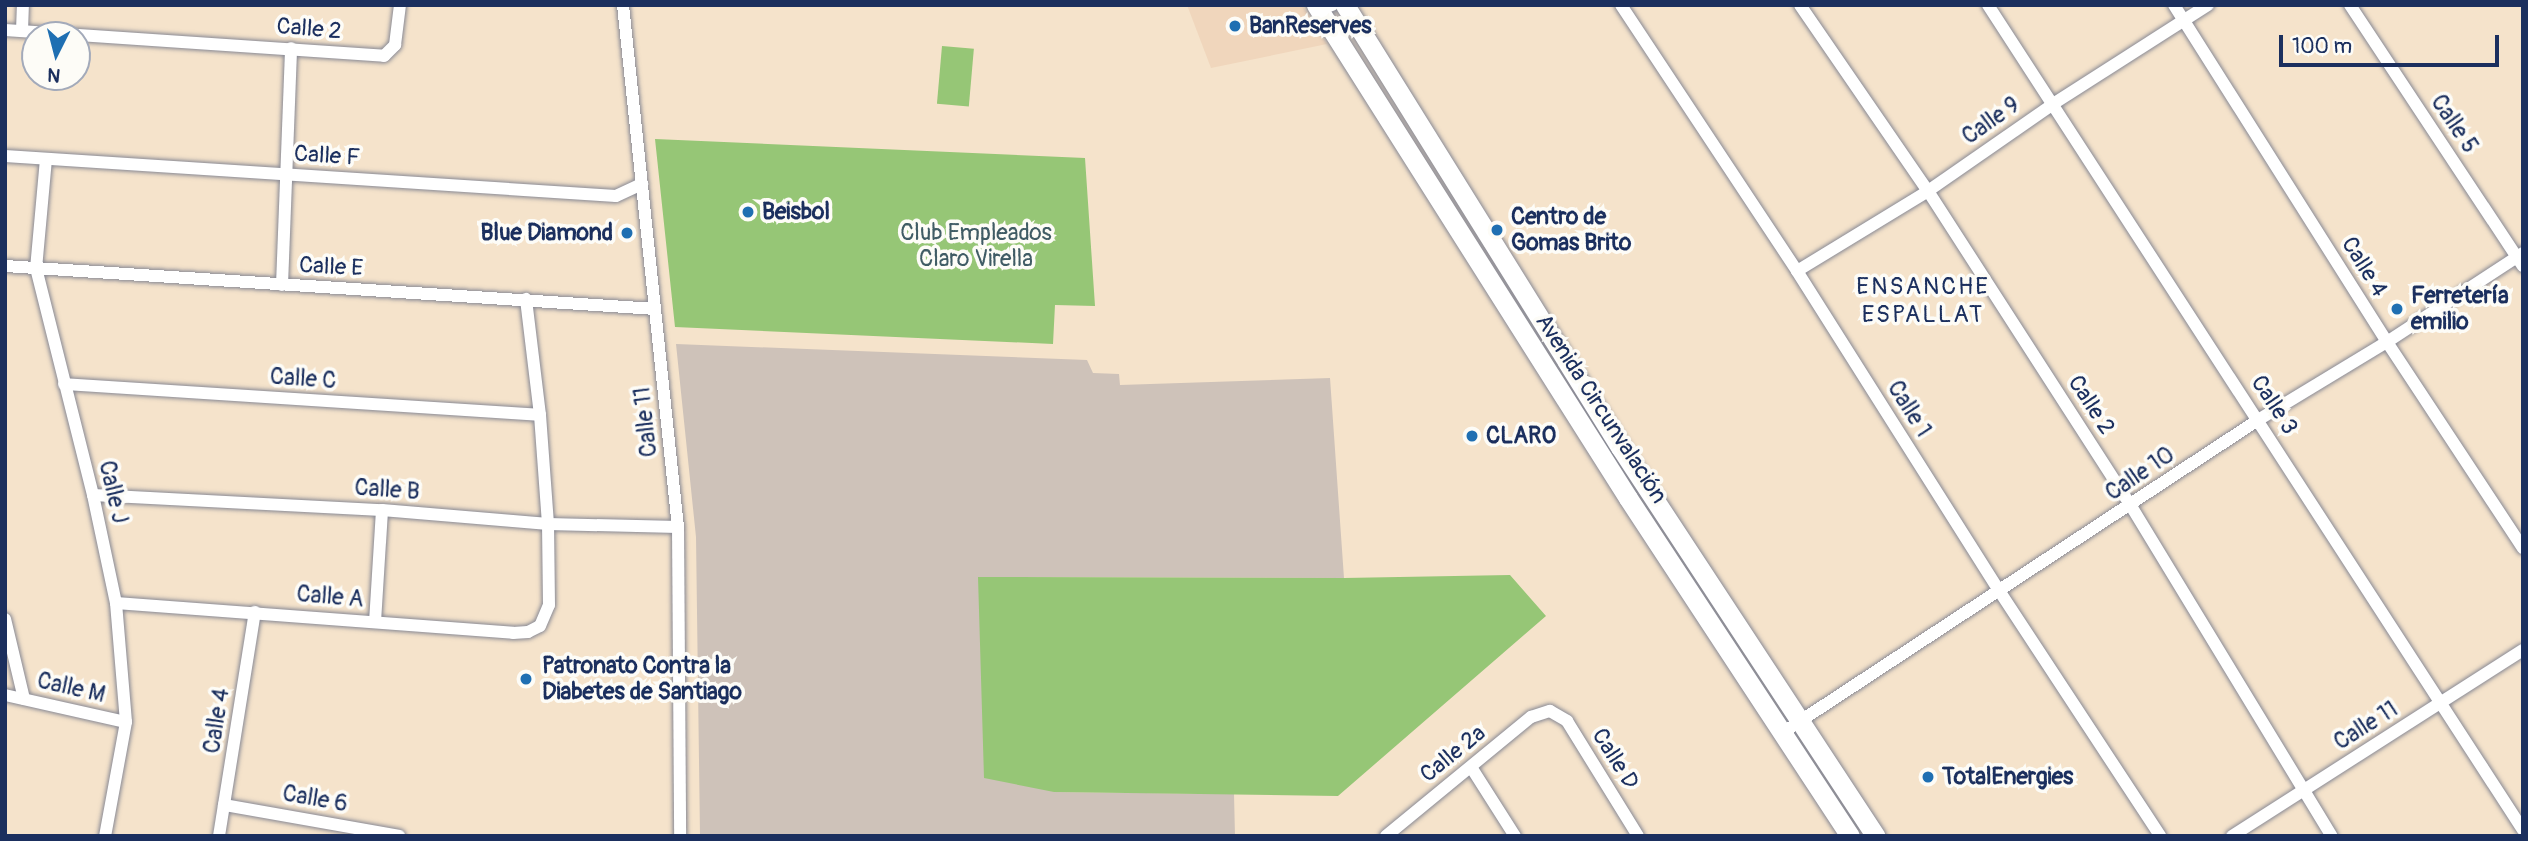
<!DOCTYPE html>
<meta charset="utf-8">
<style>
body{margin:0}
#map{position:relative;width:2528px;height:841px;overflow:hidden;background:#f5e3cb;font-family:Pangolin,sans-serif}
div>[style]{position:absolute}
.built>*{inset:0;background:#f0d6bc}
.industrial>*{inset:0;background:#cec2b9}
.green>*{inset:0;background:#96c676;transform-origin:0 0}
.roads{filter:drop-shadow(0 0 2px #888994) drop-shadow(0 0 2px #888994)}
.street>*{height:12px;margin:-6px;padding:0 6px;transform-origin:6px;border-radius:6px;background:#fff}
.primary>*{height:19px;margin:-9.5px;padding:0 9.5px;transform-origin:9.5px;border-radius:9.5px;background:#fff}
.dots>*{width:19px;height:19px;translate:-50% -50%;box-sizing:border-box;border:4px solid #fdfcf7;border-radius:50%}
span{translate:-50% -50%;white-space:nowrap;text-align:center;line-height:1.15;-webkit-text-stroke:7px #fdfcf7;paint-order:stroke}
.poi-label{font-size:23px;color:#1b2f5e;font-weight:700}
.left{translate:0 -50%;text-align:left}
.right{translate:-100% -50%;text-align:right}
.street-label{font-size:23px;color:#1b2f5e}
.park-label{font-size:23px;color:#405c65}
.neighbourhood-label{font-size:24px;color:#1b2f5e;letter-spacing:2px}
.frame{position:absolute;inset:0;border:7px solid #1b2f5e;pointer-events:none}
.north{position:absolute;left:21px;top:21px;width:70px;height:70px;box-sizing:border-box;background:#fdfcf7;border:2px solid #a3aaba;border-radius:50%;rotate:186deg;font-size:19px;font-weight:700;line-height:28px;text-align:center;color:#1b2f5e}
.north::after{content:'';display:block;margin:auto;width:24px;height:32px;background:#1f6fb2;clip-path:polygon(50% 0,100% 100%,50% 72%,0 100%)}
.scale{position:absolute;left:2279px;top:35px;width:220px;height:32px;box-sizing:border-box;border:4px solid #1b2f5e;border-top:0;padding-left:9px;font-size:21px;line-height:24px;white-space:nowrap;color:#1b2f5e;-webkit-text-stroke:5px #fdfcf7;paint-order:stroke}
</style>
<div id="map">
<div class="built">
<i style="clip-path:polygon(1187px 5px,1302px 5px,1327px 44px,1211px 68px)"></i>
</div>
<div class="industrial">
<i style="clip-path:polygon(676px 344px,1087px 360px,1093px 373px,1119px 374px,1120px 385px,1330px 378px,1344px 578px,979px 577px,1054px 792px,1234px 794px,1235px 836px,700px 836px,696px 537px)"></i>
</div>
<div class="green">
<i style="left:942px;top:46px;width:32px;height:58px;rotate:5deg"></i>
<i style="clip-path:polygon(655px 139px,1085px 158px,1095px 306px,1055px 305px,1053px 344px,675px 327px)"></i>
<i style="clip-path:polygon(1510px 575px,1546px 616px,1338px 796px,1054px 792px,984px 778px,978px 577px,1344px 578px)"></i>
</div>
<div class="roads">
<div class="street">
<i style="left:623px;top:5px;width:525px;rotate:83.99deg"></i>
<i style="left:678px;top:527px;width:309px;rotate:89.6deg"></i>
<i style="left:1621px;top:5px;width:319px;rotate:56.5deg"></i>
<i style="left:1797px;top:271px;width:380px;rotate:57.7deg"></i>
<i style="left:2000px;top:592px;width:292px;rotate:56.7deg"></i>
<i style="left:1800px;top:5px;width:226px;rotate:55.5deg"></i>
<i style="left:1928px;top:191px;width:375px;rotate:57.2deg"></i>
<i style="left:2131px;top:506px;width:386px;rotate:58.7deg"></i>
<i style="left:1988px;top:5px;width:983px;rotate:57.04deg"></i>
<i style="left:2174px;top:5px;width:399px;rotate:57.7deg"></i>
<i style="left:2387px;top:342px;width:247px;rotate:56.6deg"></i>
<i style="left:2350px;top:5px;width:313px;rotate:56.5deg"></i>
<i style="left:1319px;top:10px;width:14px;rotate:-21deg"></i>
<i style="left:5px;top:30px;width:380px;rotate:3.9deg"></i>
<i style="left:384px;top:56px;width:16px;rotate:-45deg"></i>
<i style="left:395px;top:45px;width:40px;rotate:-82.9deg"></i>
<i style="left:22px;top:31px;width:26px;rotate:-88deg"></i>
<i style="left:5px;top:156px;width:612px;rotate:3.75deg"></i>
<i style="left:616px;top:196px;width:29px;rotate:-25deg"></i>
<i style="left:46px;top:159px;width:109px;rotate:95.2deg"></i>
<i style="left:36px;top:268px;width:234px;rotate:75.9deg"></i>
<i style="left:93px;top:495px;width:110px;rotate:78deg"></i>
<i style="left:116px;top:603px;width:119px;rotate:85.2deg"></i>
<i style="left:126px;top:722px;width:116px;rotate:100.4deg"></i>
<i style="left:5px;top:266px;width:651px;rotate:3.78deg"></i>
<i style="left:1797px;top:271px;width:153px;rotate:-31.4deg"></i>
<i style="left:1928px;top:191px;width:152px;rotate:-34.8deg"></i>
<i style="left:2053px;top:104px;width:184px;rotate:-32.6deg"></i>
<i style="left:282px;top:285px;width:237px;rotate:-87.8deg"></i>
<i style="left:64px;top:384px;width:477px;rotate:3.7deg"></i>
<i style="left:93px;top:495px;width:289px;rotate:3deg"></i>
<i style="left:382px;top:510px;width:167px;rotate:4.8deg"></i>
<i style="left:548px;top:524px;width:130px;rotate:1.3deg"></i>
<i style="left:116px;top:603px;width:398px;rotate:4.3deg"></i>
<i style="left:513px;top:633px;width:15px;rotate:-4deg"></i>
<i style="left:528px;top:632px;width:13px;rotate:-27deg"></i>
<i style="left:540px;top:626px;width:23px;rotate:-67deg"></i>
<i style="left:549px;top:605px;width:81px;rotate:-90.7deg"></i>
<i style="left:548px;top:524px;width:109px;rotate:-94.2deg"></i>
<i style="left:540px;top:415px;width:117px;rotate:-96.9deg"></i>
<i style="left:5px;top:619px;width:82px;rotate:76.6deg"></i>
<i style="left:375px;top:622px;width:112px;rotate:-86.4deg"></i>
<i style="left:5px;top:695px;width:124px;rotate:12.6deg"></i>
<i style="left:1782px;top:733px;width:570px;rotate:-33.33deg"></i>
<i style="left:2258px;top:420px;width:151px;rotate:-31.2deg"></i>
<i style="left:2387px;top:342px;width:163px;rotate:-33.2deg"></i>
<i style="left:1471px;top:767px;width:82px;rotate:57.5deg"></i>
<i style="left:224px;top:805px;width:178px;rotate:10deg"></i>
<i style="left:219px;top:836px;width:227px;rotate:-80.9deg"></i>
<i style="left:1386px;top:836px;width:188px;rotate:-39.4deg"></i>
<i style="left:1531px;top:717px;width:20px;rotate:-18deg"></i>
<i style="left:1550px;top:711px;width:20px;rotate:30deg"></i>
<i style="left:1567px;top:721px;width:135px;rotate:58.3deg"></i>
<i style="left:2232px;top:836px;width:345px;rotate:-32.6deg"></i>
</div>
<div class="primary">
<i style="left:1316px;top:5px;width:583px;rotate:57.67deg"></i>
<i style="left:1628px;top:498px;width:404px;rotate:56.7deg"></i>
<i style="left:1345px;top:5px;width:521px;rotate:58.11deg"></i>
<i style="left:1620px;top:447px;width:466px;rotate:56.7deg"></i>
</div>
</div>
<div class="dots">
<i style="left:1235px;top:26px;background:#1f6fb2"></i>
<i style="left:748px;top:212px;background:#1f6fb2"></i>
<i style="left:1497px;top:230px;background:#1f6fb2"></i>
<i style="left:627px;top:233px;background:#1f6fb2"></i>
<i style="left:2397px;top:309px;background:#1f6fb2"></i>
<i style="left:1472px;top:436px;background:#1f6fb2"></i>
<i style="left:526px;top:679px;background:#1f6fb2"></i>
<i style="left:1928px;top:777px;background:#1f6fb2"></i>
</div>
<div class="poi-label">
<span class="left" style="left:1249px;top:26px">BanReserves</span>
<span class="left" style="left:762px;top:212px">Beisbol</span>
<span class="left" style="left:1511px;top:230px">Centro de<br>Gomas Brito</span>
<span class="right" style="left:613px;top:233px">Blue Diamond</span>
<span class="left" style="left:2411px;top:309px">Ferretería<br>emilio</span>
<span class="left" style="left:1486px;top:436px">CLARO</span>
<span class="left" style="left:542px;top:679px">Patronato Contra la<br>Diabetes de Santiago</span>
<span class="left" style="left:1942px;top:777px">TotalEnergies</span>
</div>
<div class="street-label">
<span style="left:309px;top:29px;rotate:5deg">Calle 2</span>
<span style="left:1991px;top:121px;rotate:-35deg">Calle 9</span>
<span style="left:2454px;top:124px;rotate:56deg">Calle 5</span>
<span style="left:327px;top:156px;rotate:4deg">Calle F</span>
<span style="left:331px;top:267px;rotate:3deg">Calle E</span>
<span style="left:2364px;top:267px;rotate:58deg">Calle 4</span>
<span style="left:303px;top:379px;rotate:4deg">Calle C</span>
<span style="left:2091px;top:405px;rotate:57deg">Calle 2</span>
<span style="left:2274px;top:405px;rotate:57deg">Calle 3</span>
<span style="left:1601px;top:409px;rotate:57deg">Avenida Circunvalación</span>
<span style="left:1909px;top:409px;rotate:58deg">Calle 1</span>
<span style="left:646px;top:422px;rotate:-96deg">Calle 11</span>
<span style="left:2140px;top:474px;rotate:-34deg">Calle 10</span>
<span style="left:387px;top:490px;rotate:4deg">Calle B</span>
<span style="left:113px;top:492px;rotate:77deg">Calle J</span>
<span style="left:330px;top:597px;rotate:5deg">Calle A</span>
<span style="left:71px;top:688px;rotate:13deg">Calle M</span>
<span style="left:217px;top:721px;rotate:-81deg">Calle 4</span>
<span style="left:2366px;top:726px;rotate:-32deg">Calle 11</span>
<span style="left:1453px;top:754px;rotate:-39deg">Calle 2a</span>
<span style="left:1615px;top:759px;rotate:58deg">Calle D</span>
<span style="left:315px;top:799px;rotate:10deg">Calle 6</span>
</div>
<div class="park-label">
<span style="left:976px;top:246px">Club Empleados<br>Claro Virella</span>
</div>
<div class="neighbourhood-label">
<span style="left:1923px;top:301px">ENSANCHE<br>ESPALLAT</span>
</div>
<div class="frame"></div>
<div class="north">N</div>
<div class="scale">100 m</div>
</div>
